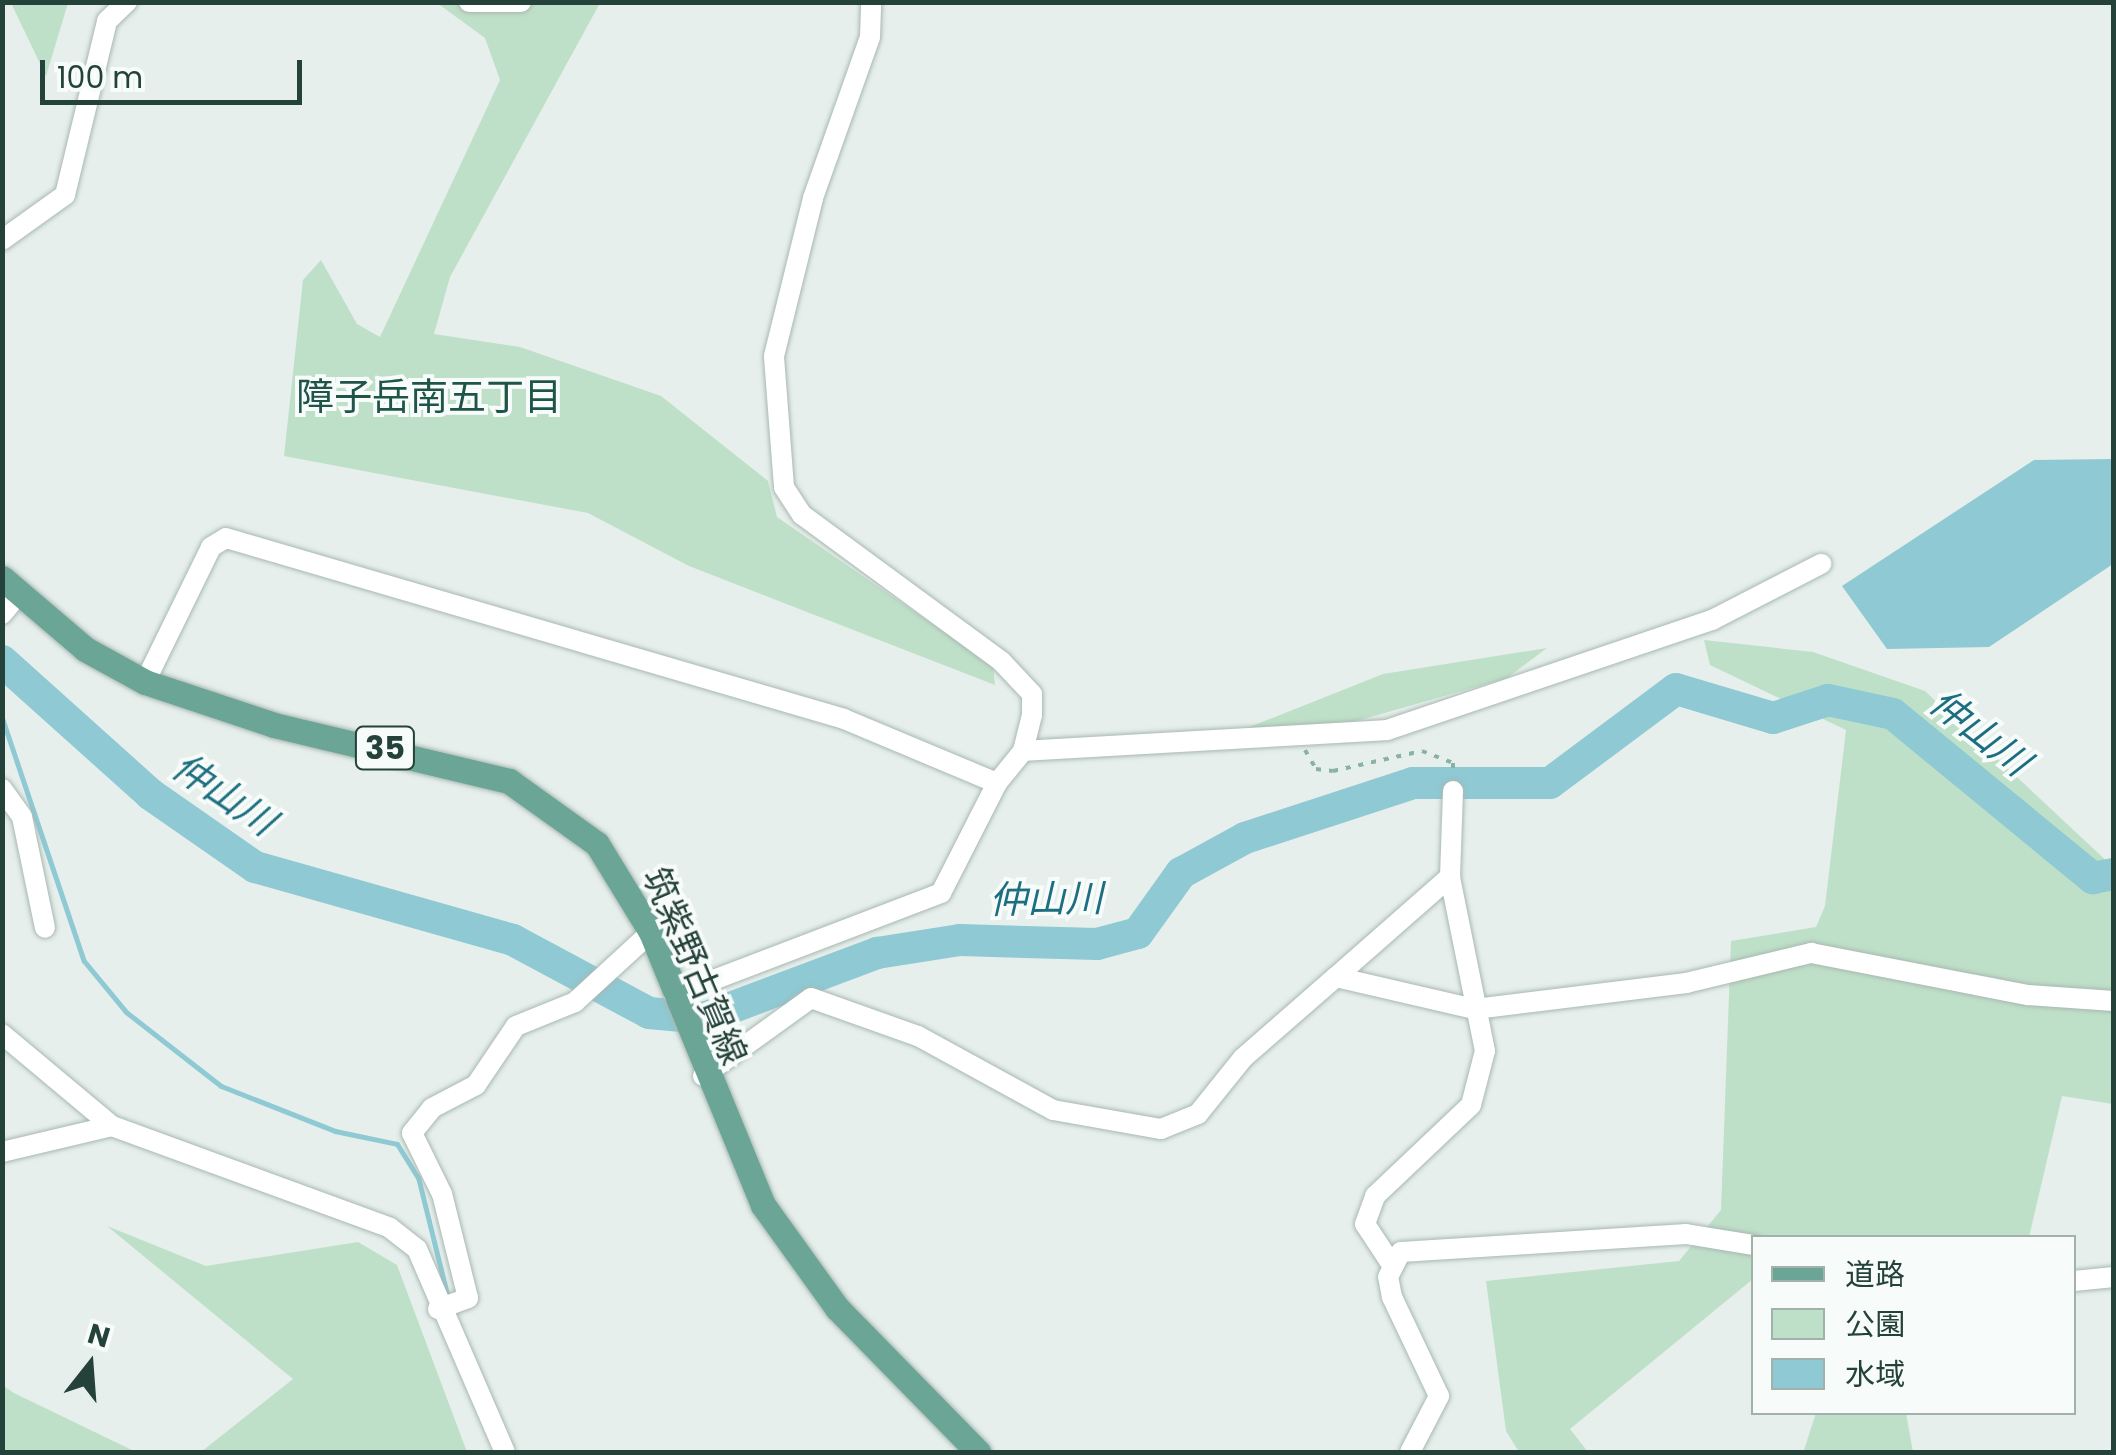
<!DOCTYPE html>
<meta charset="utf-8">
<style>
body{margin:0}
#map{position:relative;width:2116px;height:1455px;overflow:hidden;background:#e6efeb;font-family:Poppins,"Noto Sans JP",sans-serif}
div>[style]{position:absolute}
.green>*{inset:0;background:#bfe0c8}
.water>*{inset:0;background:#8ec9d4}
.stream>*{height:5px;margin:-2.5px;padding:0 2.5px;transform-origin:2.5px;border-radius:2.5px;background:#8ec9d4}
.river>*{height:32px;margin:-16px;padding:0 16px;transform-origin:16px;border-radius:16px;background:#8ec9d4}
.path>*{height:4px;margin-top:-2px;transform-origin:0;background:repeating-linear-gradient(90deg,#86b3a5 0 5px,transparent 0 13px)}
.roads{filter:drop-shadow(0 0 2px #a8b8b2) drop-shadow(0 0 2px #a8b8b2)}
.minor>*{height:20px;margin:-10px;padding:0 10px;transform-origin:10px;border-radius:10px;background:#fff}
.major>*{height:25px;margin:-12.5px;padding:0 12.5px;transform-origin:12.5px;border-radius:12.5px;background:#6aa596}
span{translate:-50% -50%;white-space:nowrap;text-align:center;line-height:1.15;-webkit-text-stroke:8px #f7fbf9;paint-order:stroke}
.shield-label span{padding:2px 8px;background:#f7fbf9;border:2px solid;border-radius:8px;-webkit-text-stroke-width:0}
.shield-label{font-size:32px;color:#24423a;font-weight:700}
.street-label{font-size:35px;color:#24423a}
.neighbourhood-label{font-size:38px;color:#1f5548}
.water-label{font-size:38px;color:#1c6f80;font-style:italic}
.frame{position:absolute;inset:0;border:5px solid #24423a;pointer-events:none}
.legend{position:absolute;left:1751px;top:1235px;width:325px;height:180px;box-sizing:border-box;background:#f7fbf9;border:2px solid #a3b1ad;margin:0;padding:12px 18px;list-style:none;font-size:30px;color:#24423a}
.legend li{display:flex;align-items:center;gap:20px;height:50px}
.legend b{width:50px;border:2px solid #a3b1ad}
.north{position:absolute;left:40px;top:1315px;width:100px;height:100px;-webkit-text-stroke:8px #f7fbf9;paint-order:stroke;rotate:17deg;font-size:28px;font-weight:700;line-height:40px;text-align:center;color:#24423a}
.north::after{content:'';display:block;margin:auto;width:35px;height:45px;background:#24423a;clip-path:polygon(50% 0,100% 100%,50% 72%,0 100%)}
.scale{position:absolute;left:40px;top:60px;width:262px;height:45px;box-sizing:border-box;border:5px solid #24423a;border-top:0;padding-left:12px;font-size:30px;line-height:35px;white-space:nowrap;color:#24423a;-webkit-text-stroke:8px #f7fbf9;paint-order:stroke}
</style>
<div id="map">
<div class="green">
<i style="clip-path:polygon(11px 3px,68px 3px,46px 76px)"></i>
<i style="clip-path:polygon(437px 3px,600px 3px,450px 277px,434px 334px,520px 347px,661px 396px,768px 481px,777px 517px,993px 666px,995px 685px,689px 566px,588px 513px,284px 456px,303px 280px,321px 260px,357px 324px,380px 337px,500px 80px,485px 38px)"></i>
<i style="clip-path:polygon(1704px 640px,1813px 652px,1925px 691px,2113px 867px,2113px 1104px,2062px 1096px,2029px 1237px,1754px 1238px,1753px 1279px,1570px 1429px,1588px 1452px,1519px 1452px,1506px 1431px,1486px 1281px,1679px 1261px,1721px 1210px,1731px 941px,1816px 927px,1825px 906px,1846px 730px,1710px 665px)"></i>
<i style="clip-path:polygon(1547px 648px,1507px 678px,1325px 730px,1242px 730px,1383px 674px)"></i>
<i style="clip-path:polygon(107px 1226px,206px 1266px,358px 1242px,397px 1265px,467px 1452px,201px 1452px,293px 1379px)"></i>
<i style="clip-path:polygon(2px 1385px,14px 1393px,136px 1452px,3px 1452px)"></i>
<i style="clip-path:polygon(1906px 1413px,1913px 1452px,1804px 1450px,1816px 1413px)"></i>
</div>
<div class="water">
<i style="clip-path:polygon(2113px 459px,2113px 564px,1989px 647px,1887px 649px,1842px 586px,2034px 460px)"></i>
</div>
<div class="stream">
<i style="left:2px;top:718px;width:256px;rotate:71.4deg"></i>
<i style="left:84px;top:961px;width:66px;rotate:50.5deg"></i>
<i style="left:126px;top:1012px;width:120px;rotate:37.9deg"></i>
<i style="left:221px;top:1086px;width:123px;rotate:21.5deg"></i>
<i style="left:335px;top:1131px;width:63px;rotate:11.8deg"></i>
<i style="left:397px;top:1144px;width:39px;rotate:58deg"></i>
<i style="left:418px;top:1177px;width:125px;rotate:76.1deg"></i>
</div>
<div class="river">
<i style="left:2px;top:661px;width:199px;rotate:41.9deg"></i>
<i style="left:150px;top:794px;width:128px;rotate:34.8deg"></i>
<i style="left:255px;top:867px;width:268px;rotate:15.8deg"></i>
<i style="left:513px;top:940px;width:154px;rotate:28.2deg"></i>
<i style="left:649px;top:1013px;width:55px;rotate:5.2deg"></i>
<i style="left:704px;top:1018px;width:185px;rotate:-20.6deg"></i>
<i style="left:877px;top:953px;width:84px;rotate:-8.9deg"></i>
<i style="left:960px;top:940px;width:137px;rotate:1.7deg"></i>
<i style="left:1097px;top:944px;width:42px;rotate:-15deg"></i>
<i style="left:1138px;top:933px;width:74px;rotate:-54.4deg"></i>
<i style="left:1181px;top:873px;width:73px;rotate:-28.7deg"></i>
<i style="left:1245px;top:838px;width:177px;rotate:-18.1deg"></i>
<i style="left:1413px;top:783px;width:137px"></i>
<i style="left:1550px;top:783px;width:157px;rotate:-36.7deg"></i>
<i style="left:1676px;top:689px;width:101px;rotate:16.6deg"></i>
<i style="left:1773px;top:718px;width:58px;rotate:-18.1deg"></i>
<i style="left:1828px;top:700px;width:66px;rotate:12.2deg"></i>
<i style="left:1893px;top:714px;width:259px;rotate:39.4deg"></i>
<i style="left:2093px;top:878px;width:21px;rotate:-11deg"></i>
</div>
<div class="path">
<i style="left:1305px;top:750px;width:22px;rotate:60deg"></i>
<i style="left:1316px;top:769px;width:17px;rotate:7deg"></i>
<i style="left:1333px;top:771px;width:91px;rotate:-12.7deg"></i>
<i style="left:1422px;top:751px;width:33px;rotate:21deg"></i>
<i style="left:1453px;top:763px;width:11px;rotate:90deg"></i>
</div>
<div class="roads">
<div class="minor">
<i style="left:469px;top:2px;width:52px"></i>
<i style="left:2px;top:240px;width:77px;rotate:-35.5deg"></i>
<i style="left:65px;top:195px;width:179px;rotate:-76.4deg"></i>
<i style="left:107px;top:21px;width:28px;rotate:-44deg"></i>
<i style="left:2px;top:614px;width:23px;rotate:-50deg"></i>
<i style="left:145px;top:682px;width:150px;rotate:-63.9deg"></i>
<i style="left:211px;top:547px;width:17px;rotate:-31deg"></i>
<i style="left:226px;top:538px;width:644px;rotate:16.32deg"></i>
<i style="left:844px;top:719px;width:166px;rotate:22.7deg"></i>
<i style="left:1023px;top:751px;width:365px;rotate:-3.3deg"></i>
<i style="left:1387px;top:730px;width:343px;rotate:-18.7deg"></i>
<i style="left:1712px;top:620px;width:123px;rotate:-27.2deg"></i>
<i style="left:2px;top:789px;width:34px;rotate:54deg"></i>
<i style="left:22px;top:817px;width:113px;rotate:78.3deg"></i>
<i style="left:1336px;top:977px;width:152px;rotate:-41.3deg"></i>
<i style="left:674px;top:995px;width:286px;rotate:-20.9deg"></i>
<i style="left:941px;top:893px;width:123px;rotate:-63deg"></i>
<i style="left:997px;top:783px;width:41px;rotate:-50.9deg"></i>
<i style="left:1023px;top:751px;width:37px;rotate:-76deg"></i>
<i style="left:1032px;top:715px;width:21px;rotate:-90deg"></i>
<i style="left:1032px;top:694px;width:45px;rotate:-133.2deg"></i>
<i style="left:1001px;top:661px;width:247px;rotate:-143.7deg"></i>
<i style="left:802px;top:515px;width:33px;rotate:-123deg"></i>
<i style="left:784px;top:487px;width:131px;rotate:-94.4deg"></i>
<i style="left:774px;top:356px;width:163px;rotate:-76.1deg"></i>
<i style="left:813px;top:198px;width:171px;rotate:-70.5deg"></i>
<i style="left:870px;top:37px;width:35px;rotate:-88deg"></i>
<i style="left:2px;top:1034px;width:143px;rotate:39.9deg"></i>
<i style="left:112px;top:1126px;width:296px;rotate:20.1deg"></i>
<i style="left:390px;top:1228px;width:34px;rotate:38deg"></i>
<i style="left:417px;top:1249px;width:221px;rotate:66.6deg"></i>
<i style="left:703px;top:1076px;width:133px;rotate:-35.8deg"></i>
<i style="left:811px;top:998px;width:114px;rotate:19.6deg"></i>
<i style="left:918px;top:1036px;width:154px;rotate:28.7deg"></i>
<i style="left:1053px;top:1110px;width:110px;rotate:10deg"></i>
<i style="left:1161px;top:1129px;width:40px;rotate:-22deg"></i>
<i style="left:1198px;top:1114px;width:72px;rotate:-51.2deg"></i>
<i style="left:1243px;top:1058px;width:123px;rotate:-41.1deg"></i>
<i style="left:1336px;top:977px;width:143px;rotate:13deg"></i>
<i style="left:1475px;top:1009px;width:213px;rotate:-7deg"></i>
<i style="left:1686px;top:983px;width:129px;rotate:-13.5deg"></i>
<i style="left:1811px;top:953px;width:221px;rotate:11deg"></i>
<i style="left:2028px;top:995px;width:86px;rotate:4deg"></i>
<i style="left:2px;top:1152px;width:113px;rotate:-13.3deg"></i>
<i style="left:1392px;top:1265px;width:49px;rotate:-123.4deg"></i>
<i style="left:1365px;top:1224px;width:30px;rotate:-70deg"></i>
<i style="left:1375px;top:1196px;width:132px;rotate:-43.5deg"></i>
<i style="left:1471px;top:1105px;width:56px;rotate:-75.5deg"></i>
<i style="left:1485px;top:1051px;width:177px;rotate:-101.4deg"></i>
<i style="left:1450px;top:877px;width:86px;rotate:-88deg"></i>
<i style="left:2074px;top:1281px;width:40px;rotate:-5.7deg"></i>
<i style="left:438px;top:1309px;width:32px;rotate:-20deg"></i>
<i style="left:468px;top:1298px;width:107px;rotate:-104deg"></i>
<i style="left:442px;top:1194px;width:68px;rotate:-116.2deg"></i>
<i style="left:412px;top:1133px;width:32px;rotate:-51deg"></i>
<i style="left:432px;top:1108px;width:50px;rotate:-27.6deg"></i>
<i style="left:476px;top:1085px;width:71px;rotate:-55.9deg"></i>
<i style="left:516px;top:1026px;width:64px;rotate:-22.1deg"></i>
<i style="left:575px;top:1002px;width:103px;rotate:-42.6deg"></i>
<i style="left:1410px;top:1452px;width:63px;rotate:-62.6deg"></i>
<i style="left:1439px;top:1396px;width:110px;rotate:-115.4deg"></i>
<i style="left:1392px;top:1297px;width:20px;rotate:-101deg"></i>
<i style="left:1388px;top:1277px;width:28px;rotate:-63deg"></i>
<i style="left:1401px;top:1252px;width:286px;rotate:-3.6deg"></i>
<i style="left:1686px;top:1234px;width:69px;rotate:9.2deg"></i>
</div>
<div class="major">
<i style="left:2px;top:578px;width:109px;rotate:40.5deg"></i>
<i style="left:85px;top:649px;width:68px;rotate:28.8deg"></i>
<i style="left:145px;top:682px;width:136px;rotate:18.4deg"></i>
<i style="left:274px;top:725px;width:242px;rotate:13.4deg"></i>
<i style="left:509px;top:781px;width:108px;rotate:35.6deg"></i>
<i style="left:597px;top:844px;width:103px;rotate:58.5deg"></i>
<i style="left:651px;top:932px;width:295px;rotate:67.7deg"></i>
<i style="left:763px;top:1205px;width:127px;rotate:54.3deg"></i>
<i style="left:837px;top:1308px;width:202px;rotate:45.6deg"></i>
</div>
</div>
<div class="shield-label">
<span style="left:385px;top:748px">35</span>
</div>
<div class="street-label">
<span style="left:695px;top:966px;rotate:67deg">筑紫野古賀線</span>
</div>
<div class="neighbourhood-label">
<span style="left:429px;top:397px">障子岳南五丁目</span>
</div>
<div class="water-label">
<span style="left:1980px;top:732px;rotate:38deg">仲山川</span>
<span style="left:224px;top:794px;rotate:34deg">仲山川</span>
<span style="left:1046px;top:899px;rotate:-1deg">仲山川</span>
</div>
<div class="frame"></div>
<ul class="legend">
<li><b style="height:12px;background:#6aa596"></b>道路</li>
<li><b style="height:28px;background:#bfe0c8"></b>公園</li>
<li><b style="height:28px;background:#8ec9d4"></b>水域</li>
</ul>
<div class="north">N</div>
<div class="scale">100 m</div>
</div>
